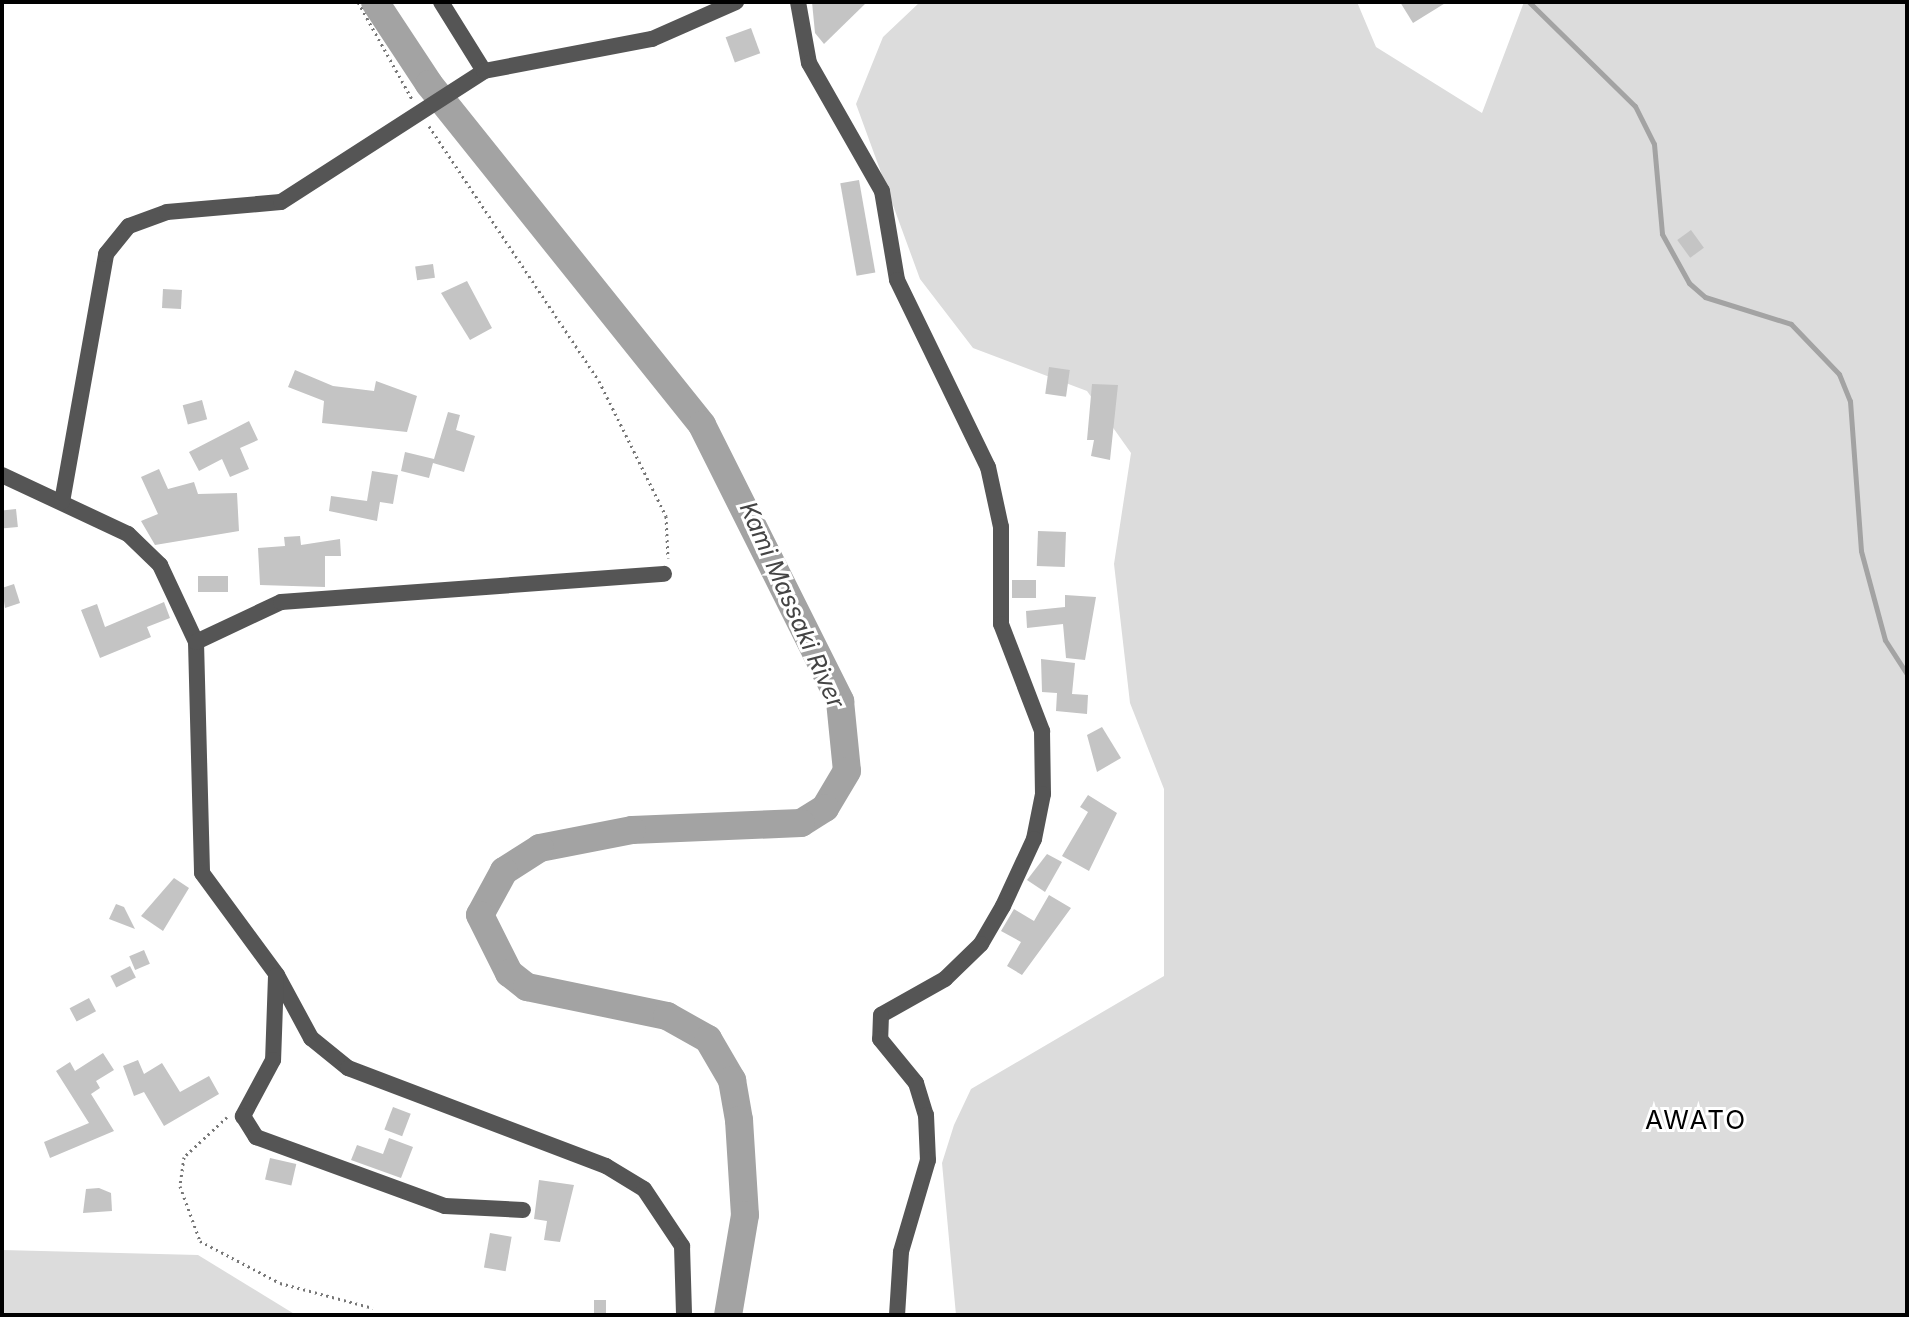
<!DOCTYPE html>
<style>
body{margin:0}
#map{position:relative;width:1909px;height:1317px;overflow:hidden;background:#fff;font-family:Inter,sans-serif}
div>[style]{position:absolute}
.green>*{inset:0;background:#dcdcdc}
.stream>*{height:5px;margin:-2.5px;padding:0 2.5px;transform-origin:2.5px;border-radius:2.5px;background:#a3a3a3}
.river>*{height:28px;margin:-14px;padding:0 14px;transform-origin:14px;border-radius:14px;background:#a3a3a3}
.building>*{inset:0;background:#c4c4c4;transform-origin:0 0}
.path>*{height:3px;margin-top:-1.5px;transform-origin:0;background:repeating-linear-gradient(90deg,#777 0 2px,transparent 0 6px)}
.minor>*{height:16px;margin:-8px;padding:0 8px;transform-origin:8px;border-radius:8px;background:#555}
span{translate:-50% -50%;white-space:nowrap;text-align:center;line-height:1.15;-webkit-text-stroke:6px #fff;paint-order:stroke}
.water-label{font-size:24px;color:#444;font-style:italic}
.quarter-label{font-size:26px;color:#000;letter-spacing:2px}
.frame{position:absolute;inset:0;border:4px solid #000;pointer-events:none}
</style>
<div id="map">
<div class="green">
<i style="clip-path:polygon(920px 2px,1357px 2px,1376px 47px,1482px 113px,1524px 2px,1907px 2px,1907px 1315px,956px 1315px,942px 1163px,954px 1125px,971px 1089px,1164px 976px,1164px 789px,1130px 703px,1114px 564px,1131px 453px,1087px 391px,973px 348px,920px 279px,856px 104px,883px 37px)"></i>
<i style="clip-path:polygon(2px 1250px,198px 1255px,296px 1315px,2px 1315px)"></i>
</div>
<div class="stream">
<i style="left:1529px;top:2px;width:148px;rotate:44.5deg"></i>
<i style="left:1635px;top:106px;width:42px;rotate:63.4deg"></i>
<i style="left:1654px;top:144px;width:90px;rotate:84.9deg"></i>
<i style="left:1662px;top:234px;width:56px;rotate:61.1deg"></i>
<i style="left:1689px;top:283px;width:21px;rotate:41deg"></i>
<i style="left:1705px;top:297px;width:90px;rotate:17.4deg"></i>
<i style="left:1791px;top:324px;width:69px;rotate:46.2deg"></i>
<i style="left:1839px;top:374px;width:29px;rotate:68deg"></i>
<i style="left:1850px;top:401px;width:150px;rotate:85.8deg"></i>
<i style="left:1861px;top:551px;width:92px;rotate:74.9deg"></i>
<i style="left:1885px;top:640px;width:40px;rotate:57.1deg"></i>
</div>
<div class="river">
<i style="left:375px;top:2px;width:98px;rotate:56.6deg"></i>
<i style="left:429px;top:84px;width:437px;rotate:51.3deg"></i>
<i style="left:702px;top:425px;width:309px;rotate:63.4deg"></i>
<i style="left:840px;top:701px;width:70px;rotate:84.3deg"></i>
<i style="left:847px;top:771px;width:43px;rotate:120.7deg"></i>
<i style="left:825px;top:808px;width:28px;rotate:148deg"></i>
<i style="left:801px;top:823px;width:169px;rotate:177.6deg"></i>
<i style="left:632px;top:830px;width:94px;rotate:168.9deg"></i>
<i style="left:540px;top:848px;width:43px;rotate:147.4deg"></i>
<i style="left:504px;top:871px;width:50px;rotate:118.6deg"></i>
<i style="left:480px;top:915px;width:65px;rotate:63.4deg"></i>
<i style="left:509px;top:973px;width:23px;rotate:38deg"></i>
<i style="left:527px;top:987px;width:143px;rotate:11.7deg"></i>
<i style="left:667px;top:1016px;width:47px;rotate:29.3deg"></i>
<i style="left:708px;top:1039px;width:48px;rotate:59.7deg"></i>
<i style="left:732px;top:1080px;width:41px;rotate:80.1deg"></i>
<i style="left:739px;top:1120px;width:95px;rotate:86.4deg"></i>
<i style="left:745px;top:1215px;width:101px;rotate:99.6deg"></i>
</div>
<div class="building">
<i style="clip-path:polygon(812px 2px,867px 2px,824px 44px,815px 33px)"></i>
<i style="clip-path:polygon(1400px 2px,1447px 2px,1413px 23px)"></i>
<i style="left:751px;top:28px;width:27px;height:27px;rotate:70deg"></i>
<i style="left:859px;top:180px;width:94px;height:19px;rotate:80deg"></i>
<i style="left:1691px;top:230px;width:22px;height:17px;rotate:54deg"></i>
<i style="left:433px;top:264px;width:14px;height:18px;rotate:82deg"></i>
<i style="clip-path:polygon(467px 281px,492px 328px,470px 340px,441px 293px)"></i>
<i style="left:163px;top:289px;width:19px;height:19px;rotate:3deg"></i>
<i style="left:1049px;top:367px;width:21px;height:27px;rotate:8deg"></i>
<i style="clip-path:polygon(295px 370px,333px 386px,374px 391px,376px 381px,417px 396px,407px 432px,322px 423px,324px 401px,288px 387px)"></i>
<i style="clip-path:polygon(1092px 384px,1118px 385px,1110px 460px,1091px 456px,1094px 440px,1087px 440px)"></i>
<i style="left:202px;top:400px;width:20px;height:20px;rotate:75deg"></i>
<i style="clip-path:polygon(448px 412px,460px 415px,456px 430px,475px 436px,464px 472px,433px 463px,429px 478px,401px 471px,405px 452px,434px 459px)"></i>
<i style="clip-path:polygon(249px 421px,258px 440px,240px 448px,249px 469px,230px 477px,222px 459px,199px 471px,189px 452px)"></i>
<i style="clip-path:polygon(159px 469px,168px 489px,194px 482px,198px 494px,237px 493px,239px 531px,155px 545px,141px 521px,158px 514px,141px 477px)"></i>
<i style="clip-path:polygon(372px 471px,398px 475px,393px 504px,380px 502px,377px 521px,329px 511px,331px 496px,367px 501px)"></i>
<i style="left:16px;top:509px;width:18px;height:14px;rotate:84deg"></i>
<i style="left:1038px;top:531px;width:28px;height:35px;rotate:2deg"></i>
<i style="clip-path:polygon(300px 536px,301px 545px,340px 539px,341px 556px,325px 556px,325px 587px,260px 585px,258px 548px,285px 546px,284px 537px)"></i>
<i style="left:228px;top:576px;width:16px;height:30px;rotate:90deg"></i>
<i style="left:1012px;top:580px;width:24px;height:18px"></i>
<i style="clip-path:polygon(14px 584px,20px 603px,5px 608px,2px 588px)"></i>
<i style="clip-path:polygon(1065px 595px,1096px 597px,1085px 660px,1066px 658px,1063px 624px,1027px 628px,1026px 611px,1065px 607px)"></i>
<i style="clip-path:polygon(164px 602px,170px 618px,147px 627px,151px 637px,100px 658px,81px 610px,97px 604px,105px 627px)"></i>
<i style="clip-path:polygon(1041px 659px,1075px 663px,1072px 694px,1088px 695px,1087px 714px,1056px 711px,1057px 693px,1042px 692px)"></i>
<i style="clip-path:polygon(1102px 727px,1121px 758px,1097px 772px,1087px 735px)"></i>
<i style="clip-path:polygon(1088px 795px,1117px 813px,1089px 871px,1062px 856px,1088px 812px,1080px 807px)"></i>
<i style="clip-path:polygon(1047px 854px,1062px 862px,1045px 892px,1027px 880px)"></i>
<i style="clip-path:polygon(174px 878px,189px 888px,163px 931px,141px 916px)"></i>
<i style="clip-path:polygon(1049px 895px,1071px 908px,1022px 975px,1007px 966px,1021px 942px,1001px 931px,1014px 909px,1034px 921px)"></i>
<i style="clip-path:polygon(116px 904px,124px 907px,135px 929px,109px 919px)"></i>
<i style="left:144px;top:950px;width:15px;height:16px;rotate:67deg"></i>
<i style="left:130px;top:966px;width:13px;height:22px;rotate:63deg"></i>
<i style="left:89px;top:998px;width:15px;height:22px;rotate:62deg"></i>
<i style="clip-path:polygon(103px 1053px,114px 1070px,96px 1081px,100px 1088px,91px 1094px,114px 1131px,50px 1158px,44px 1142px,89px 1123px,56px 1071px,70px 1062px,75px 1071px)"></i>
<i style="clip-path:polygon(138px 1060px,144px 1074px,162px 1063px,180px 1092px,209px 1076px,219px 1094px,164px 1126px,144px 1092px,134px 1096px,123px 1066px)"></i>
<i style="left:393px;top:1107px;width:19px;height:24px;rotate:21deg"></i>
<i style="clip-path:polygon(389px 1138px,413px 1147px,401px 1178px,351px 1160px,357px 1145px,383px 1154px)"></i>
<i style="left:270px;top:1158px;width:27px;height:22px;rotate:13deg"></i>
<i style="clip-path:polygon(539px 1180px,574px 1185px,560px 1242px,544px 1240px,547px 1221px,534px 1219px)"></i>
<i style="clip-path:polygon(99px 1188px,111px 1193px,112px 1211px,83px 1213px,86px 1189px)"></i>
<i style="left:490px;top:1233px;width:22px;height:35px;rotate:10deg"></i>
<i style="left:594px;top:1300px;width:12px;height:15px"></i>
</div>
<div class="path">
<i style="left:358px;top:2px;width:111px;rotate:60.9deg"></i>
<i style="left:429px;top:126px;width:306px;rotate:56.3deg"></i>
<i style="left:599px;top:381px;width:151px;rotate:63.6deg"></i>
<i style="left:666px;top:516px;width:42px;rotate:87.3deg"></i>
<i style="left:227px;top:1117px;width:59px;rotate:137.1deg"></i>
<i style="left:184px;top:1157px;width:29px;rotate:98deg"></i>
<i style="left:180px;top:1186px;width:59px;rotate:70deg"></i>
<i style="left:200px;top:1241px;width:90px;rotate:27.7deg"></i>
<i style="left:280px;top:1283px;width:96px;rotate:15deg"></i>
</div>
<div class="minor">
<i style="left:441px;top:2px;width:81px;rotate:58.1deg"></i>
<i style="left:798px;top:2px;width:62px;rotate:79.8deg"></i>
<i style="left:809px;top:63px;width:147px;rotate:60.3deg"></i>
<i style="left:882px;top:191px;width:90px;rotate:80.4deg"></i>
<i style="left:897px;top:280px;width:208px;rotate:64.1deg"></i>
<i style="left:988px;top:467px;width:61px;rotate:77.8deg"></i>
<i style="left:1001px;top:527px;width:97px;rotate:90deg"></i>
<i style="left:1001px;top:624px;width:115px;rotate:69deg"></i>
<i style="left:1042px;top:731px;width:63px;rotate:89.1deg"></i>
<i style="left:1043px;top:794px;width:46px;rotate:101.3deg"></i>
<i style="left:1034px;top:839px;width:74px;rotate:114.8deg"></i>
<i style="left:1003px;top:906px;width:44px;rotate:120.1deg"></i>
<i style="left:981px;top:944px;width:50px;rotate:135.8deg"></i>
<i style="left:945px;top:979px;width:73px;rotate:150.6deg"></i>
<i style="left:881px;top:1015px;width:24px;rotate:92deg"></i>
<i style="left:880px;top:1039px;width:57px;rotate:50.7deg"></i>
<i style="left:916px;top:1083px;width:34px;rotate:73deg"></i>
<i style="left:926px;top:1115px;width:45px;rotate:87.5deg"></i>
<i style="left:928px;top:1160px;width:96px;rotate:106.4deg"></i>
<i style="left:901px;top:1252px;width:63px;rotate:93.6deg"></i>
<i style="left:2px;top:475px;width:139px;rotate:25.1deg"></i>
<i style="left:128px;top:534px;width:45px;rotate:44.1deg"></i>
<i style="left:160px;top:565px;width:85px;rotate:64.9deg"></i>
<i style="left:196px;top:642px;width:231px;rotate:88.5deg"></i>
<i style="left:202px;top:873px;width:127px;rotate:53.7deg"></i>
<i style="left:277px;top:975px;width:72px;rotate:61.6deg"></i>
<i style="left:311px;top:1038px;width:48px;rotate:39deg"></i>
<i style="left:348px;top:1068px;width:276px;rotate:20.8deg"></i>
<i style="left:606px;top:1166px;width:44px;rotate:31.2deg"></i>
<i style="left:644px;top:1189px;width:69px;rotate:56.3deg"></i>
<i style="left:682px;top:1246px;width:69px;rotate:88.3deg"></i>
<i style="left:62px;top:502px;width:252px;rotate:-79.9deg"></i>
<i style="left:106px;top:254px;width:36px;rotate:-51deg"></i>
<i style="left:129px;top:226px;width:40px;rotate:-20.2deg"></i>
<i style="left:167px;top:212px;width:114px;rotate:-5deg"></i>
<i style="left:281px;top:202px;width:242px;rotate:-32.8deg"></i>
<i style="left:484px;top:71px;width:171px;rotate:-10.8deg"></i>
<i style="left:652px;top:39px;width:92px;rotate:-23.8deg"></i>
<i style="left:196px;top:642px;width:94px;rotate:-25.2deg"></i>
<i style="left:281px;top:602px;width:384px;rotate:-4.2deg"></i>
<i style="left:276px;top:976px;width:84px;rotate:92deg"></i>
<i style="left:273px;top:1060px;width:64px;rotate:118.2deg"></i>
<i style="left:243px;top:1116px;width:25px;rotate:58deg"></i>
<i style="left:256px;top:1137px;width:201px;rotate:20.1deg"></i>
<i style="left:445px;top:1206px;width:78px;rotate:2.9deg"></i>
</div>
<div class="water-label">
<span style="left:792px;top:605px;rotate:66deg">Kami Massaki River</span>
</div>
<div class="quarter-label">
<span style="left:1696px;top:1120px">AWATO</span>
</div>
<div class="frame"></div>
</div>
